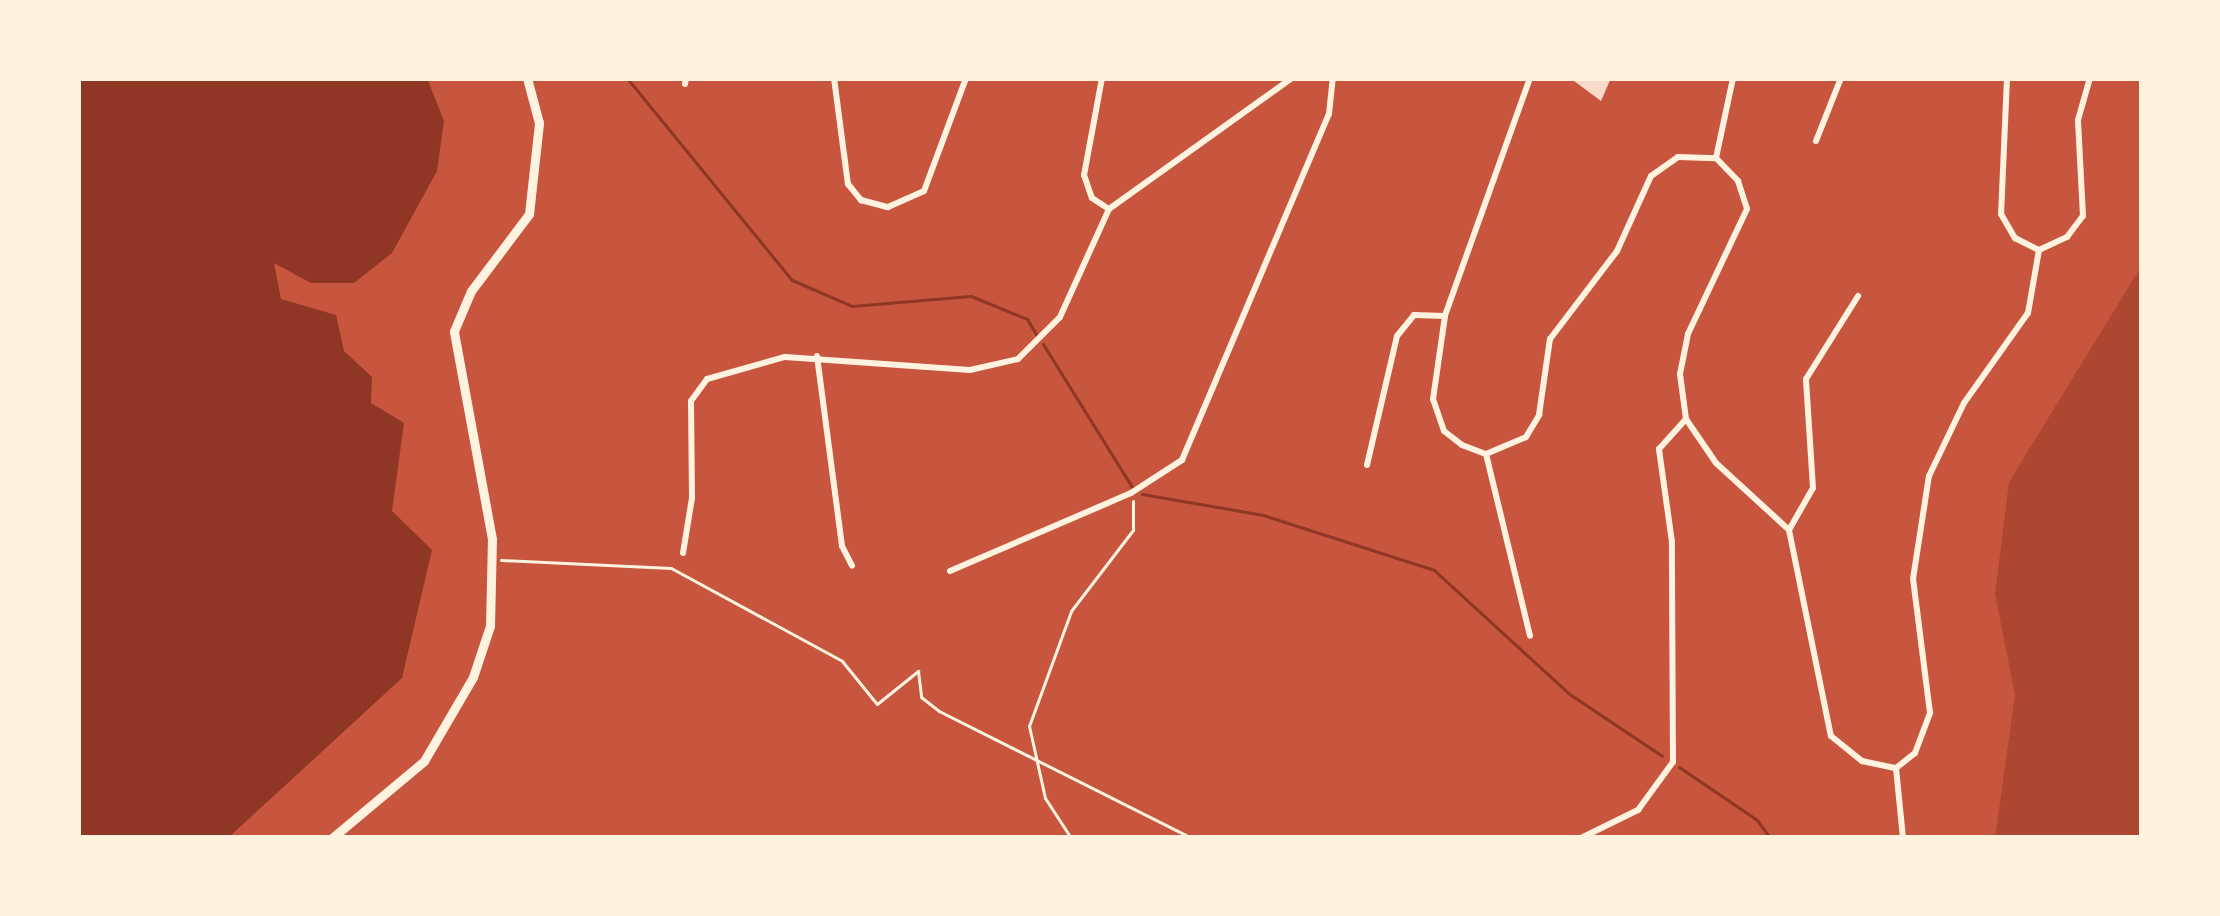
<!DOCTYPE html>
<style>
body{margin:0}
#map{position:relative;width:2220px;height:916px;overflow:hidden;background:#c8553d;font-family:Overpass,sans-serif}
div>[style]{position:absolute}
.green>*{inset:0;background:#ae4732}
.water>*{inset:0;background:#8f3625}
.stream>*{height:3px;margin:-1.5px;padding:0 1.5px;transform-origin:1.5px;border-radius:1.5px;background:#8f3625}
.building>*{inset:0;background:#f7dbc8}
.path>*{height:3px;margin:-1.5px;padding:0 1.5px;transform-origin:1.5px;border-radius:1.5px;background:#fff3e0}
.minor>*{height:6px;margin:-3px;padding:0 3px;transform-origin:3px;border-radius:3px;background:#fff3e0}
.primary>*{height:9px;margin:-4.5px;padding:0 4.5px;transform-origin:4.5px;border-radius:4.5px;background:#fff3e0}
span{translate:-50% -50%;white-space:nowrap;text-align:center;line-height:1.15;-webkit-text-stroke:9px #fff3e0;paint-order:stroke}
.frame{position:absolute;inset:0;border:81px solid #fff3e0;pointer-events:none}
</style>
<div id="map">
<div class="green">
<i style="clip-path:polygon(2142px 265px,2142px 838px,1995px 838px,2015px 695px,1995px 594px,2009px 482px)"></i>
</div>
<div class="water">
<i style="clip-path:polygon(78px 78px,427px 78px,444px 121px,437px 171px,392px 253px,354px 283px,311px 283px,274px 263px,281px 299px,336px 315px,344px 351px,372px 377px,371px 403px,404px 423px,392px 511px,432px 550px,402px 678px,228px 838px,78px 838px)"></i>
</div>
<div class="stream">
<i style="left:627px;top:78px;width:261px;rotate:50.8deg"></i>
<i style="left:792px;top:280px;width:65px;rotate:23.4deg"></i>
<i style="left:852px;top:306px;width:119px;rotate:-4.8deg"></i>
<i style="left:971px;top:296px;width:61px;rotate:22.3deg"></i>
<i style="left:1027px;top:319px;width:21px;rotate:59deg"></i>
<i style="left:1043px;top:344px;width:168px;rotate:58.1deg"></i>
<i style="left:1142px;top:494px;width:123px;rotate:9.8deg"></i>
<i style="left:1263px;top:515px;width:180px;rotate:17.8deg"></i>
<i style="left:1434px;top:570px;width:182px;rotate:42.5deg"></i>
<i style="left:1568px;top:693px;width:113px;rotate:33.8deg"></i>
<i style="left:1679px;top:767px;width:94px;rotate:34.2deg"></i>
<i style="left:1757px;top:820px;width:22px;rotate:54deg"></i>
</div>
<div class="building">
<i style="clip-path:polygon(1570px 78px,1611px 78px,1601px 101px)"></i>
</div>
<div class="path">
<i style="left:501px;top:560px;width:170px;rotate:2.7deg"></i>
<i style="left:671px;top:568px;width:195px;rotate:28.5deg"></i>
<i style="left:842px;top:661px;width:55px;rotate:50.9deg"></i>
<i style="left:877px;top:704px;width:53px;rotate:-38.8deg"></i>
<i style="left:918px;top:671px;width:26px;rotate:83deg"></i>
<i style="left:921px;top:697px;width:23px;rotate:38deg"></i>
<i style="left:939px;top:711px;width:282px;rotate:26.7deg"></i>
<i style="left:1071px;top:838px;width:48px;rotate:-123deg"></i>
<i style="left:1045px;top:798px;width:74px;rotate:-102.5deg"></i>
<i style="left:1029px;top:726px;width:122px;rotate:-69.9deg"></i>
<i style="left:1071px;top:611px;width:102px;rotate:-52.6deg"></i>
<i style="left:1133px;top:530px;width:29px;rotate:-90deg"></i>
</div>
<div class="minor">
<i style="left:834px;top:78px;width:107px;rotate:82.5deg"></i>
<i style="left:848px;top:184px;width:21px;rotate:51deg"></i>
<i style="left:861px;top:200px;width:28px;rotate:15deg"></i>
<i style="left:888px;top:207px;width:39px;rotate:-24deg"></i>
<i style="left:924px;top:191px;width:121px;rotate:-69.6deg"></i>
<i style="left:1102px;top:78px;width:99px;rotate:100.5deg"></i>
<i style="left:1084px;top:175px;width:24px;rotate:71deg"></i>
<i style="left:1092px;top:198px;width:20px;rotate:33deg"></i>
<i style="left:1530px;top:78px;width:253px;rotate:109.7deg"></i>
<i style="left:1445px;top:316px;width:84px;rotate:98.2deg"></i>
<i style="left:1433px;top:399px;width:34px;rotate:71deg"></i>
<i style="left:1444px;top:431px;width:23px;rotate:38deg"></i>
<i style="left:1462px;top:445px;width:26px;rotate:21deg"></i>
<i style="left:1486px;top:454px;width:43px;rotate:-23deg"></i>
<i style="left:1526px;top:437px;width:26px;rotate:-59deg"></i>
<i style="left:1539px;top:415px;width:77px;rotate:-81.8deg"></i>
<i style="left:1550px;top:339px;width:111px;rotate:-52.7deg"></i>
<i style="left:1617px;top:251px;width:82px;rotate:-65.6deg"></i>
<i style="left:1651px;top:176px;width:33px;rotate:-35deg"></i>
<i style="left:1678px;top:157px;width:38px;rotate:2deg"></i>
<i style="left:2007px;top:78px;width:136px;rotate:92.5deg"></i>
<i style="left:2001px;top:214px;width:28px;rotate:60deg"></i>
<i style="left:2015px;top:238px;width:27px;rotate:27deg"></i>
<i style="left:685px;top:84px;width:6px;rotate:-81deg"></i>
<i style="left:1816px;top:141px;width:68px;rotate:-68.4deg"></i>
<i style="left:1716px;top:158px;width:32px;rotate:46deg"></i>
<i style="left:1738px;top:181px;width:29px;rotate:72deg"></i>
<i style="left:1747px;top:209px;width:138px;rotate:115.3deg"></i>
<i style="left:1688px;top:334px;width:41px;rotate:101.3deg"></i>
<i style="left:1680px;top:374px;width:45px;rotate:82.4deg"></i>
<i style="left:1686px;top:419px;width:53px;rotate:55.7deg"></i>
<i style="left:1716px;top:463px;width:99px;rotate:42.5deg"></i>
<i style="left:1789px;top:530px;width:210px;rotate:78.5deg"></i>
<i style="left:1831px;top:736px;width:40px;rotate:39deg"></i>
<i style="left:1862px;top:761px;width:35px;rotate:12deg"></i>
<i style="left:1716px;top:158px;width:82px;rotate:-78deg"></i>
<i style="left:2039px;top:250px;width:31px;rotate:-25deg"></i>
<i style="left:2067px;top:237px;width:26px;rotate:-53deg"></i>
<i style="left:2083px;top:216px;width:96px;rotate:-93deg"></i>
<i style="left:2078px;top:120px;width:44px;rotate:-74.1deg"></i>
<i style="left:817px;top:356px;width:192px;rotate:82.5deg"></i>
<i style="left:842px;top:546px;width:22px;rotate:63deg"></i>
<i style="left:1486px;top:454px;width:187px;rotate:76.4deg"></i>
<i style="left:1367px;top:465px;width:132px;rotate:-76.9deg"></i>
<i style="left:1397px;top:336px;width:27px;rotate:-51deg"></i>
<i style="left:1414px;top:315px;width:31px;rotate:2deg"></i>
<i style="left:1789px;top:530px;width:48px;rotate:-60.3deg"></i>
<i style="left:1813px;top:488px;width:109px;rotate:-93.7deg"></i>
<i style="left:1806px;top:379px;width:98px;rotate:-57.9deg"></i>
<i style="left:683px;top:553px;width:56px;rotate:-80.7deg"></i>
<i style="left:692px;top:498px;width:97px;rotate:-90.6deg"></i>
<i style="left:691px;top:401px;width:27px;rotate:-54deg"></i>
<i style="left:707px;top:379px;width:81px;rotate:-15.8deg"></i>
<i style="left:785px;top:357px;width:185px;rotate:4deg"></i>
<i style="left:970px;top:370px;width:49px;rotate:-12.9deg"></i>
<i style="left:1018px;top:359px;width:59px;rotate:-45deg"></i>
<i style="left:1060px;top:317px;width:119px;rotate:-65.6deg"></i>
<i style="left:1109px;top:209px;width:225px;rotate:-35.6deg"></i>
<i style="left:950px;top:571px;width:197px;rotate:-23.3deg"></i>
<i style="left:1131px;top:493px;width:61px;rotate:-32.9deg"></i>
<i style="left:1182px;top:460px;width:376px;rotate:-67deg"></i>
<i style="left:1329px;top:114px;width:36px;rotate:-84deg"></i>
<i style="left:1896px;top:768px;width:24px;rotate:-38deg"></i>
<i style="left:1915px;top:753px;width:43px;rotate:-69.4deg"></i>
<i style="left:1930px;top:713px;width:135px;rotate:-97.2deg"></i>
<i style="left:1913px;top:579px;width:104px;rotate:-81.2deg"></i>
<i style="left:1929px;top:476px;width:81px;rotate:-64.4deg"></i>
<i style="left:1964px;top:403px;width:110px;rotate:-54.6deg"></i>
<i style="left:2028px;top:313px;width:64px;rotate:-80.1deg"></i>
<i style="left:1896px;top:768px;width:70px;rotate:84.3deg"></i>
<i style="left:1581px;top:838px;width:64px;rotate:-26.2deg"></i>
<i style="left:1638px;top:810px;width:59px;rotate:-53.9deg"></i>
<i style="left:1673px;top:762px;width:220px;rotate:-90.3deg"></i>
<i style="left:1672px;top:542px;width:94px;rotate:-98deg"></i>
<i style="left:1659px;top:449px;width:40px;rotate:-48deg"></i>
</div>
<div class="primary">
<i style="left:332px;top:838px;width:120px;rotate:-39.9deg"></i>
<i style="left:424px;top:761px;width:97px;rotate:-59.7deg"></i>
<i style="left:473px;top:677px;width:54px;rotate:-71.6deg"></i>
<i style="left:490px;top:626px;width:87px;rotate:-88.7deg"></i>
<i style="left:492px;top:539px;width:211px;rotate:-100.4deg"></i>
<i style="left:454px;top:331px;width:43px;rotate:-67deg"></i>
<i style="left:471px;top:291px;width:96px;rotate:-53deg"></i>
<i style="left:529px;top:214px;width:92px;rotate:-83.7deg"></i>
<i style="left:539px;top:123px;width:47px;rotate:-104.9deg"></i>
</div>
<div class="frame"></div>
</div>
